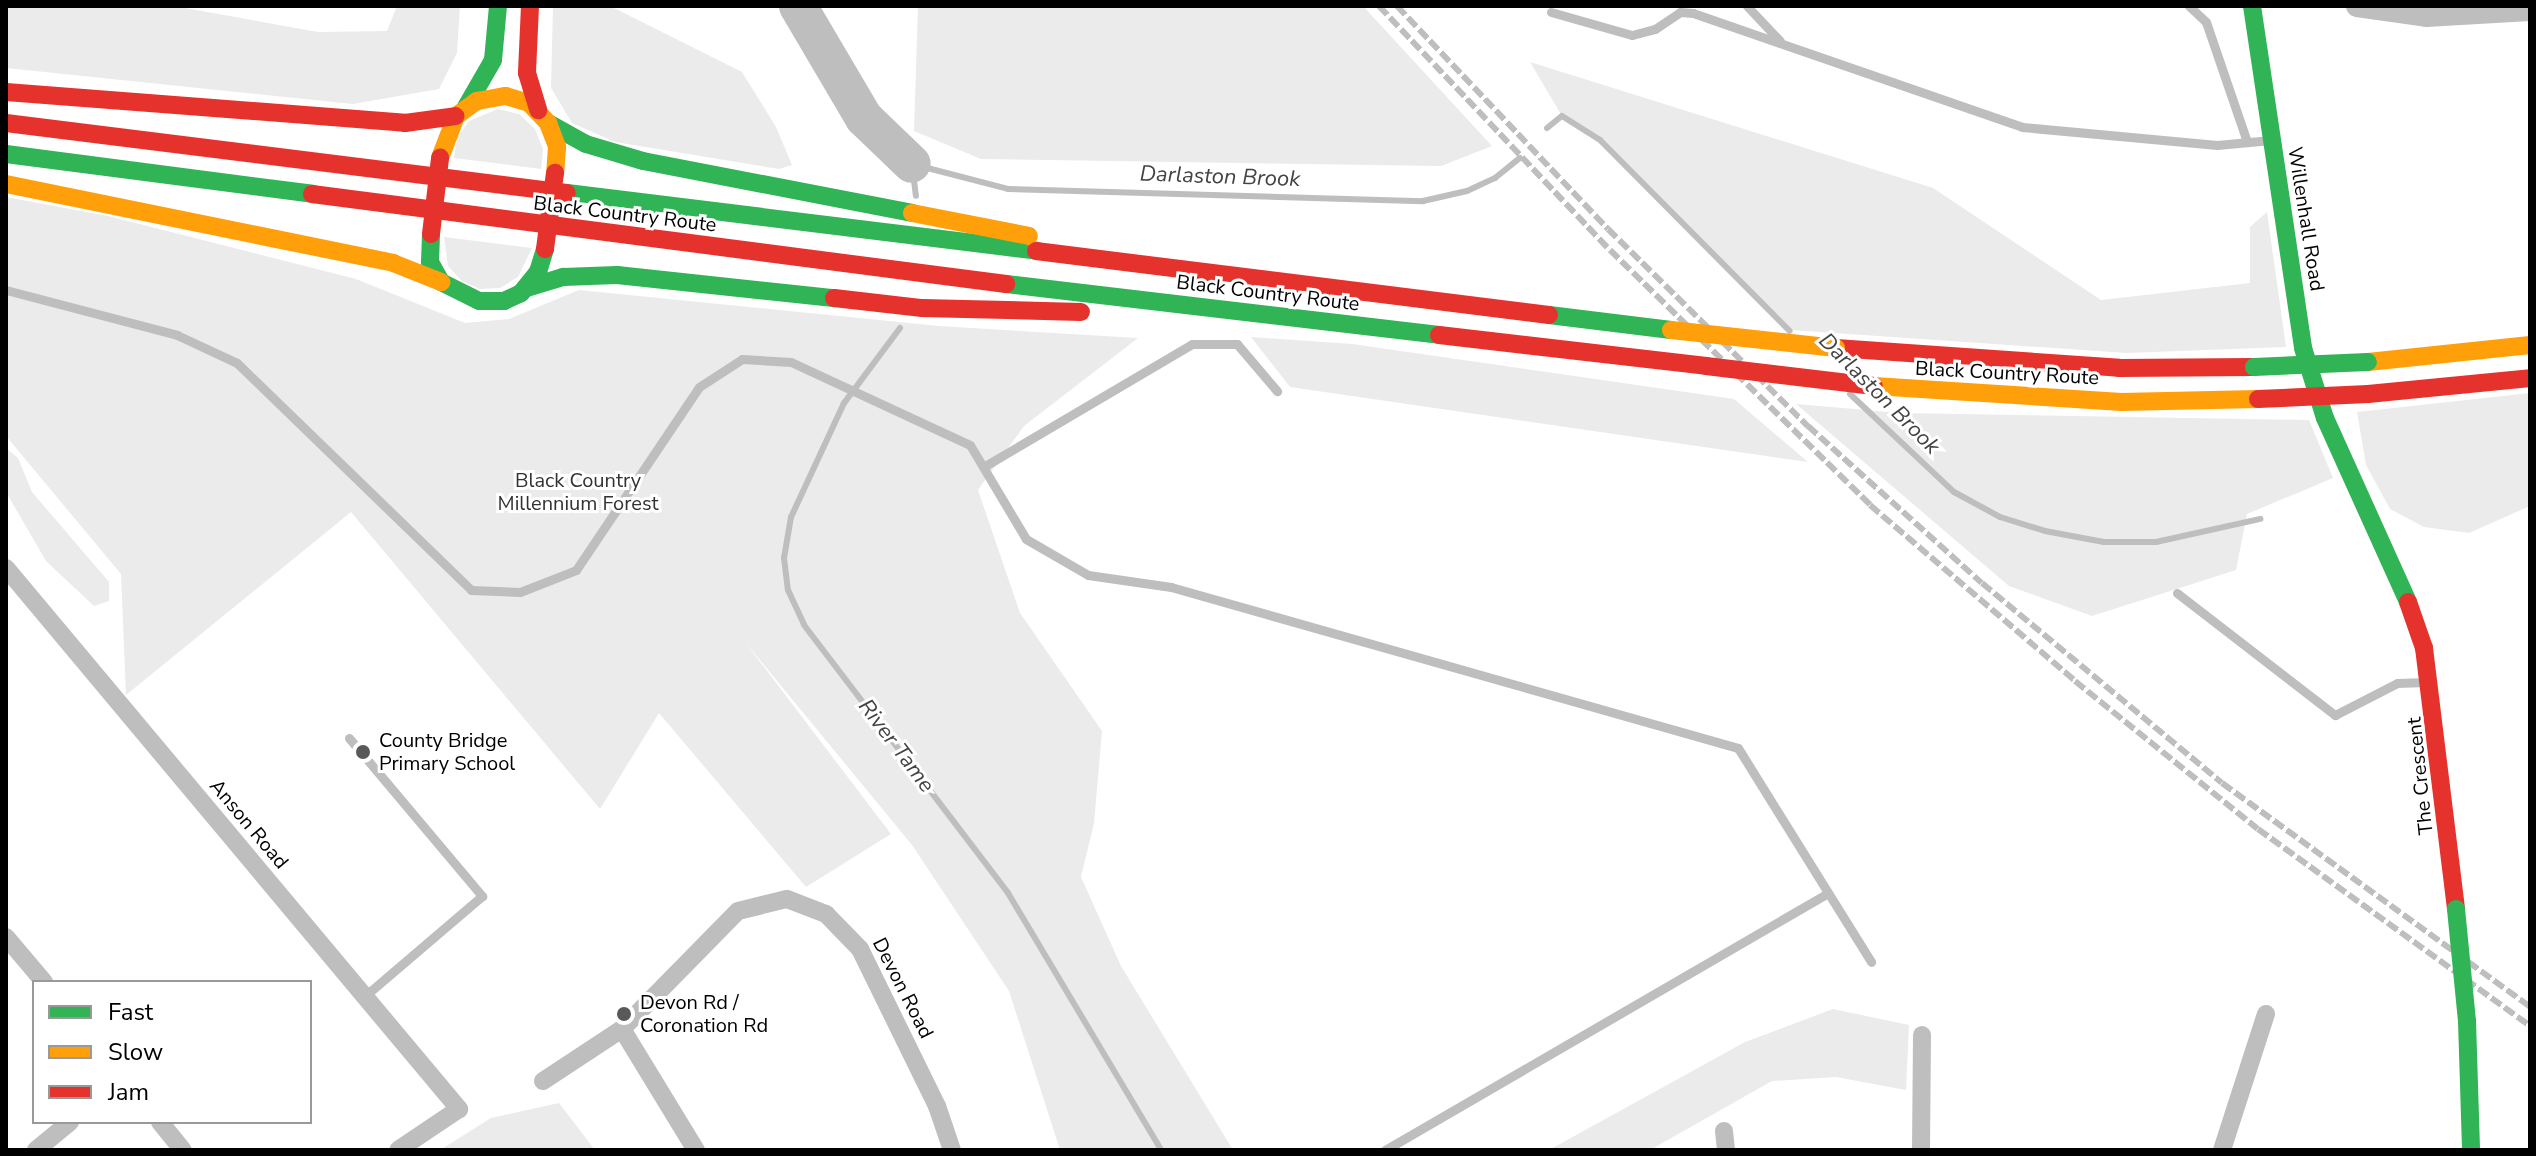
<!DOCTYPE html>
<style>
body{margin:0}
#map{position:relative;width:2536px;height:1156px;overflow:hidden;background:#fff;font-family:"Nunito Sans",sans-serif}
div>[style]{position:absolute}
.green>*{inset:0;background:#ebebeb}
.stream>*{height:6px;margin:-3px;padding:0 3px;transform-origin:3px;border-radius:3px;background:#bebebe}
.canal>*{height:22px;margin:-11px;padding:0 11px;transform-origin:11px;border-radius:11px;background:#bebebe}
.river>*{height:38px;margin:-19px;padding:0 19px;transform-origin:19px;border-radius:19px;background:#bebebe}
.lane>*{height:9px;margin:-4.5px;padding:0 4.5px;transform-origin:4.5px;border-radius:4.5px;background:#bebebe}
.street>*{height:18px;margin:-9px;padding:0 9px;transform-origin:9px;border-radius:9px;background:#bebebe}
.fast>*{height:18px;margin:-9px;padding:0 9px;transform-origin:9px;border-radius:9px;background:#30b455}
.slow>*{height:18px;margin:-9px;padding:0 9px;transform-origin:9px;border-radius:9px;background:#ff9f0a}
.jam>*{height:18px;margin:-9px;padding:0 9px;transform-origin:9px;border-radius:9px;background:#e5322d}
.rail>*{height:6px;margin-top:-3px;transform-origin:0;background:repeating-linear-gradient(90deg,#bebebe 0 12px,transparent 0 16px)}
.fast-bridge>*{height:18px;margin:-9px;padding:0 9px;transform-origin:9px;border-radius:9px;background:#30b455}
.slow-bridge>*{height:18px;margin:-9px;padding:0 9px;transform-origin:9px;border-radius:9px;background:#ff9f0a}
.jam-bridge>*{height:18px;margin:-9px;padding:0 9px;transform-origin:9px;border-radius:9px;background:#e5322d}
.dots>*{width:22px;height:22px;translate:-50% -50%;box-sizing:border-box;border:4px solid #fff;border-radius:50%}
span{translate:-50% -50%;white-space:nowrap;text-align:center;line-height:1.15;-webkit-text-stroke:6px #fff;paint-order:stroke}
.street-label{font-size:20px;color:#000}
.park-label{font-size:20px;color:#323232}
.poi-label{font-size:20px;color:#000}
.left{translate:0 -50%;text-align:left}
.water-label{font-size:22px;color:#434343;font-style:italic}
.frame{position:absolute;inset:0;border:8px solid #000;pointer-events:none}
.legend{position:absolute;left:32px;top:980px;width:280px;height:144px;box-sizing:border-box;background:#fff;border:2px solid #999;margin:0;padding:10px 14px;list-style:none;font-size:24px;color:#000}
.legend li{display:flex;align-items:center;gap:16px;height:40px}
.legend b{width:40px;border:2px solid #999}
</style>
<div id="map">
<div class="green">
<i style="clip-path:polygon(6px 6px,174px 6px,318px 32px,387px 31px,397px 6px,460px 6px,457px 53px,439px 89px,353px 104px,6px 68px)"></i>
<i style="clip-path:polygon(553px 6px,610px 6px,742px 72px,776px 127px,792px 165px,779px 169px,615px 142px,572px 123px,551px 88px)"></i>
<i style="clip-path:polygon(918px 6px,1363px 6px,1492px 146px,1441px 166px,981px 159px,914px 131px)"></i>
<i style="clip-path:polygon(1530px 62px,1933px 188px,2101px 300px,2250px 283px,2250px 227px,2267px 212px,2286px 347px,2127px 353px,1790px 330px,1600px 140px,1562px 116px)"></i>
<i style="clip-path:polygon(498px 109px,519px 114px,535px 129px,543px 149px,541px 169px,454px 158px,457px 138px,469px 121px)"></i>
<i style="clip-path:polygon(6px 197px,108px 216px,356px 279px,465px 323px,509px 319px,579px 290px,939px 326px,1138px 338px,1024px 426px,978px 490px,1020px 613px,1102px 731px,1094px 823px,1081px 877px,1121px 966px,1233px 1150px,1060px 1150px,1009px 991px,912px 845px,745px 642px,891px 834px,806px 887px,659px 713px,600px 809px,351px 512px,126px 695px,121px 574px,6px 436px)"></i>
<i style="clip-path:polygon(444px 237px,532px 248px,518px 277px,500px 288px,480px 289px,462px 281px,448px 266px)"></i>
<i style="clip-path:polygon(1251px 337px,1352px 344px,1734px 399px,1808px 462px,1290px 387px)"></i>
<i style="clip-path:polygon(2530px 393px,2530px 506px,2469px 533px,2424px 527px,2390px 509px,2366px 465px,2357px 412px)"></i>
<i style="clip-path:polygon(1796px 404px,1901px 413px,2309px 420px,2333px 478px,2247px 514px,2236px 570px,2092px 616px,2009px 586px)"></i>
<i style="clip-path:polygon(6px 448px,18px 458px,32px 492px,109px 582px,109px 601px,94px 606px,46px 561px,6px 492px)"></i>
<i style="clip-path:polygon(1833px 1009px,1909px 1025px,1906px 1090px,1836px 1077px,1772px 1081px,1650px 1150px,1549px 1150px,1745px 1042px)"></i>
<i style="clip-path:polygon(559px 1103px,595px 1150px,440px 1150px,491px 1118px)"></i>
</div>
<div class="stream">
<i style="left:1547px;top:128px;width:19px;rotate:-39deg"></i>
<i style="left:1562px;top:116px;width:45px;rotate:32.3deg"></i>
<i style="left:1600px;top:140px;width:269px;rotate:45.2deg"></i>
<i style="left:912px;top:164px;width:99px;rotate:14.6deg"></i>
<i style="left:1008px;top:189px;width:415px;rotate:1.7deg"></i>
<i style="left:1423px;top:201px;width:45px;rotate:-12.8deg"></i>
<i style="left:1467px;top:191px;width:31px;rotate:-25deg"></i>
<i style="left:1495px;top:178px;width:32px;rotate:-39deg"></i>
<i style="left:912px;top:164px;width:32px;rotate:83deg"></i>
<i style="left:900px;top:328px;width:94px;rotate:126.7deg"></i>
<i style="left:844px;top:403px;width:126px;rotate:114.9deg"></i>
<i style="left:791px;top:517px;width:42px;rotate:99.7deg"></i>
<i style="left:784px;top:558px;width:32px;rotate:83deg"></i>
<i style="left:788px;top:590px;width:38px;rotate:65deg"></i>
<i style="left:804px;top:625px;width:337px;rotate:52.7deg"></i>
<i style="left:1008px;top:893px;width:299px;rotate:59.2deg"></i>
<i style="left:1850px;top:394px;width:143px;rotate:43.3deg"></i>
<i style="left:1954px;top:492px;width:52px;rotate:28.5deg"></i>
<i style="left:2000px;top:517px;width:47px;rotate:17.3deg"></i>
<i style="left:2045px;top:531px;width:60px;rotate:10.6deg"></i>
<i style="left:2104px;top:542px;width:52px"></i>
<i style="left:2156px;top:542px;width:107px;rotate:-12.5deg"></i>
</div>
<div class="canal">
<i style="left:2357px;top:6px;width:70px;rotate:8.2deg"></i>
<i style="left:2426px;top:16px;width:104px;rotate:-3.3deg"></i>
</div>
<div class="river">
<i style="left:798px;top:6px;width:130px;rotate:59.5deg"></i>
<i style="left:864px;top:118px;width:66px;rotate:43.8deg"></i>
</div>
<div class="lane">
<i style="left:1747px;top:6px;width:48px;rotate:46.7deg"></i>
<i style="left:2189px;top:6px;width:23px;rotate:43deg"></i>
<i style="left:2206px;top:22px;width:127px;rotate:71.1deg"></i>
<i style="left:1551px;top:12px;width:84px;rotate:15.9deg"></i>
<i style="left:1632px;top:35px;width:24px;rotate:-15deg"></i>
<i style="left:1655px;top:29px;width:30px;rotate:-34deg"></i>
<i style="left:1680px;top:12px;width:13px;rotate:4deg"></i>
<i style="left:1693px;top:13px;width:348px;rotate:19.1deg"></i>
<i style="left:2022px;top:127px;width:196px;rotate:5.3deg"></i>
<i style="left:2217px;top:145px;width:54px;rotate:-5.3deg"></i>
<i style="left:6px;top:290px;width:177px;rotate:14.7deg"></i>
<i style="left:177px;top:335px;width:66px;rotate:25deg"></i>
<i style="left:237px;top:363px;width:326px;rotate:44.1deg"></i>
<i style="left:471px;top:590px;width:49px;rotate:2.3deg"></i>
<i style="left:520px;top:592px;width:60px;rotate:-21.4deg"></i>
<i style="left:576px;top:570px;width:220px;rotate:-56.1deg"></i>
<i style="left:699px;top:387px;width:51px;rotate:-33.1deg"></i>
<i style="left:742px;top:359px;width:49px;rotate:3.5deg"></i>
<i style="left:791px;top:362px;width:197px;rotate:24.9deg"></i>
<i style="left:970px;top:445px;width:109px;rotate:59.2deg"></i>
<i style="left:1026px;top:539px;width:72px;rotate:30.1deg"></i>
<i style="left:1088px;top:575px;width:84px;rotate:8.2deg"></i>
<i style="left:1171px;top:587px;width:589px;rotate:15.85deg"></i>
<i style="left:1738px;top:748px;width:252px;rotate:58.1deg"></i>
<i style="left:985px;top:466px;width:240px;rotate:-30.5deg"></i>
<i style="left:1192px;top:344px;width:45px"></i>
<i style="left:1237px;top:344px;width:62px;rotate:49.6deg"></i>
<i style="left:2177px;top:593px;width:200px;rotate:37.7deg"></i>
<i style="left:2335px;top:715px;width:70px;rotate:-27.3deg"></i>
<i style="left:2397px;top:683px;width:30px;rotate:-2deg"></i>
<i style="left:349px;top:738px;width:207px;rotate:49.9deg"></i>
<i style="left:482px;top:896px;width:154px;rotate:139.5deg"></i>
<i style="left:1385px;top:1150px;width:512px;rotate:-30.12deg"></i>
</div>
<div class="street">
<i style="left:6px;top:568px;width:706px;rotate:50.06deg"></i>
<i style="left:459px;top:1109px;width:73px;rotate:146.1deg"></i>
<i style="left:6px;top:937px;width:59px;rotate:49.8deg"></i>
<i style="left:622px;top:1029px;width:142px;rotate:58.6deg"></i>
<i style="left:543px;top:1081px;width:95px;rotate:-33.4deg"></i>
<i style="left:622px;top:1029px;width:165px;rotate:-45.5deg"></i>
<i style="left:738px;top:911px;width:50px;rotate:-13.8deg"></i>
<i style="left:787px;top:899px;width:42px;rotate:21deg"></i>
<i style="left:826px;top:914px;width:49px;rotate:45.8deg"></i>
<i style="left:860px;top:949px;width:175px;rotate:63.9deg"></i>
<i style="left:937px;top:1106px;width:46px;rotate:71.2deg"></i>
<i style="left:160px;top:1122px;width:36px;rotate:51deg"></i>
<i style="left:1724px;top:1131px;width:19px;rotate:84deg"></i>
<i style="left:36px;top:1150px;width:44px;rotate:-39.5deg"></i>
<i style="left:1921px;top:1150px;width:115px;rotate:-89.5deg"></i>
<i style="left:2222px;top:1150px;width:143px;rotate:-72.1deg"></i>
</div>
<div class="fast">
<i style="left:2252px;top:6px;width:346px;rotate:81.5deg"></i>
<i style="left:2303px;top:348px;width:73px;rotate:72.6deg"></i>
<i style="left:2325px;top:418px;width:202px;rotate:65.7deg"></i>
<i style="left:466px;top:107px;width:54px;rotate:-60.1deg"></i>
<i style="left:493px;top:60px;width:54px;rotate:-84.7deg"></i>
<i style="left:548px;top:123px;width:43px;rotate:28.9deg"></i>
<i style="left:586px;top:144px;width:59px;rotate:16.6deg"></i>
<i style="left:643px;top:161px;width:274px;rotate:10.9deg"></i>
<i style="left:6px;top:154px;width:309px;rotate:7.4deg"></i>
<i style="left:567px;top:193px;width:473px;rotate:7deg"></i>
<i style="left:431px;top:234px;width:28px;rotate:92deg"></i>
<i style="left:430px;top:262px;width:23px;rotate:61deg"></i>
<i style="left:441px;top:282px;width:42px;rotate:26.6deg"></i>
<i style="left:479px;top:301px;width:25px"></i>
<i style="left:504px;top:301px;width:19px;rotate:-25deg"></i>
<i style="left:521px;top:293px;width:27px;rotate:-51deg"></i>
<i style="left:538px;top:272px;width:24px;rotate:-73deg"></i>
<i style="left:1006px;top:284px;width:436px;rotate:6.7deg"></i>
<i style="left:527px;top:288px;width:38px;rotate:-17deg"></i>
<i style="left:563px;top:277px;width:54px;rotate:-2.1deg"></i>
<i style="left:617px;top:275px;width:218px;rotate:6.1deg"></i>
<i style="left:1549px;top:315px;width:123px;rotate:7deg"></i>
<i style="left:2467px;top:1021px;width:129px;rotate:88.2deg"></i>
</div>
<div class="slow">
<i style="left:440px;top:158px;width:45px;rotate:-69.1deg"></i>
<i style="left:456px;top:116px;width:26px;rotate:-36deg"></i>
<i style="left:477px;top:101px;width:29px;rotate:-10deg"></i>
<i style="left:506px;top:96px;width:24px;rotate:17deg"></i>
<i style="left:529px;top:103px;width:28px;rotate:46deg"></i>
<i style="left:548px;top:123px;width:26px;rotate:69deg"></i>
<i style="left:557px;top:147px;width:26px;rotate:94deg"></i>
<i style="left:6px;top:184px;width:395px;rotate:11.5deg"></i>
<i style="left:393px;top:263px;width:52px;rotate:21.6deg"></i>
<i style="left:912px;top:213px;width:119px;rotate:11.1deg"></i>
<i style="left:2368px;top:362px;width:163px;rotate:-6deg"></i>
<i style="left:1874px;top:386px;width:248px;rotate:3.7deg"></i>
<i style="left:2121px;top:402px;width:137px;rotate:-1.3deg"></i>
</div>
<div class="jam">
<i style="left:530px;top:6px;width:67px;rotate:92.6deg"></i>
<i style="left:527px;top:73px;width:39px;rotate:73deg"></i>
<i style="left:6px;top:92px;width:400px;rotate:4.4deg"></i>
<i style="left:405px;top:123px;width:51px;rotate:-7.8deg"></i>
<i style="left:6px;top:123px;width:565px;rotate:7.11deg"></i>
<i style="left:312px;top:194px;width:700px;rotate:7.39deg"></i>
<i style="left:1036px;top:251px;width:517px;rotate:7.11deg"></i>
<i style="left:834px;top:298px;width:89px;rotate:6.5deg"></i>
<i style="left:922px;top:308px;width:159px;rotate:1.4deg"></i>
<i style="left:1439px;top:335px;width:269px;rotate:6.6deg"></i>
<i style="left:1836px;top:348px;width:284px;rotate:4deg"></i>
<i style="left:2119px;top:368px;width:135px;rotate:-0.4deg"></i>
<i style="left:2368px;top:394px;width:163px;rotate:-5.6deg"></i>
<i style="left:2408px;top:602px;width:49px;rotate:70.8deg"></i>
<i style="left:2424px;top:648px;width:263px;rotate:83deg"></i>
</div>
<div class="rail">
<i style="left:1379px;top:6px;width:336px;rotate:46.6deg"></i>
<i style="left:1610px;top:250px;width:364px;rotate:44.4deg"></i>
<i style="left:1870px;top:505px;width:270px;rotate:40.6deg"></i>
<i style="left:2075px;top:681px;width:235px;rotate:39deg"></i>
<i style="left:2258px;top:829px;width:336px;rotate:35.9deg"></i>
<i style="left:1397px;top:6px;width:307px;rotate:46.6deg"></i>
<i style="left:1608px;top:229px;width:281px;rotate:44.6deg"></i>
<i style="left:1808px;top:426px;width:234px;rotate:42.1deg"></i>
<i style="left:1982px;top:583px;width:312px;rotate:39.8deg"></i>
<i style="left:2222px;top:783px;width:381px;rotate:36deg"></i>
</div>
<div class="fast-bridge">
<i style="left:2254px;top:367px;width:114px;rotate:-2.5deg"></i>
<i style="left:2456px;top:909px;width:113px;rotate:84.4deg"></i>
</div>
<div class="slow-bridge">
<i style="left:1671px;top:330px;width:166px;rotate:6.2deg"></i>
</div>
<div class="jam-bridge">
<i style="left:431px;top:234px;width:77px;rotate:-83.2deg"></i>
<i style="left:545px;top:249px;width:77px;rotate:-82.5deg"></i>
<i style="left:1706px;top:366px;width:169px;rotate:6.8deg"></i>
<i style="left:2258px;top:399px;width:110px;rotate:-2.6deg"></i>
</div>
<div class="dots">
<i style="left:363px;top:752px;background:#595959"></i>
<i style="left:624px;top:1014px;background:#595959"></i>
</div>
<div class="street-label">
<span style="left:625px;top:214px;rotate:7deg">Black Country Route</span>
<span style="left:2306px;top:219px;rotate:81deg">Willenhall Road</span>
<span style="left:1268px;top:293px;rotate:7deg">Black Country Route</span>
<span style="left:2007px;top:373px;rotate:3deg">Black Country Route</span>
<span style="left:2420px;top:776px;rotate:-96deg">The Crescent</span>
<span style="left:249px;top:824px;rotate:50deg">Anson Road</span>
<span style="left:903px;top:988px;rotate:63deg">Devon Road</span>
</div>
<div class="park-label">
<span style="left:578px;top:492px">Black Country<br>Millennium Forest</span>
</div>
<div class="poi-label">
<span class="left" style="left:379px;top:752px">County Bridge<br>Primary School</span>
<span class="left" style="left:640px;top:1014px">Devon Rd /<br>Coronation Rd</span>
</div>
<div class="water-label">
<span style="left:1220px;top:177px;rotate:2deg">Darlaston Brook</span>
<span style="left:1879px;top:394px;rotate:45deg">Darlaston Brook</span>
<span style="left:896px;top:746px;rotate:53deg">River Tame</span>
</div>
<div class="frame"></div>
<ul class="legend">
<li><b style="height:10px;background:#30b455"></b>Fast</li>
<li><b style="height:10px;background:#ff9f0a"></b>Slow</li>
<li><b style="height:10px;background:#e5322d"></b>Jam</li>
</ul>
</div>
